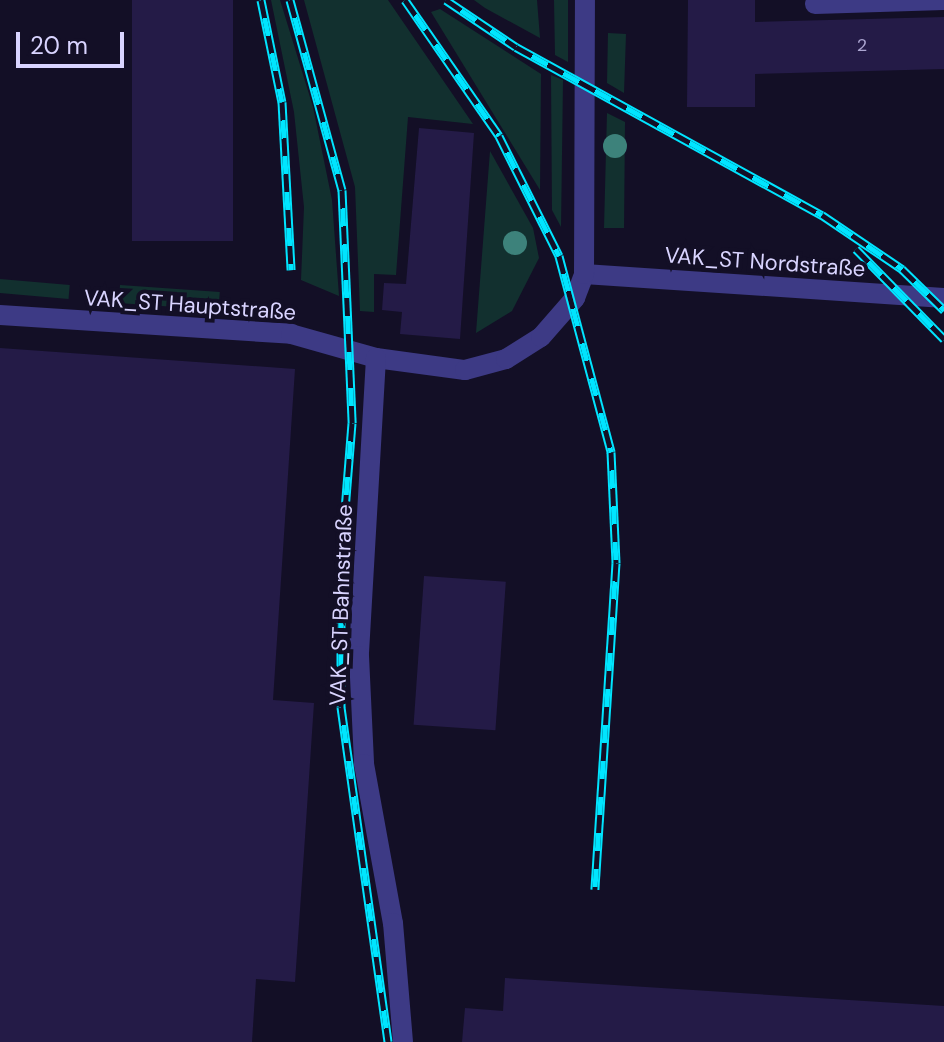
<!DOCTYPE html>
<meta charset="utf-8">
<style>
body{margin:0}
#map{position:relative;width:944px;height:1042px;overflow:hidden;background:#130f26;font-family:"DM Sans",sans-serif}
div>[style]{position:absolute}
.green>*{inset:0;background:#12302f;transform-origin:0 0}
.building>*{inset:0;background:#241b47;transform-origin:0 0}
.minor>*{height:20px;margin:-10px;padding:0 10px;transform-origin:10px;border-radius:10px;background:#3d3a85}
.rail>*{height:9px;margin-top:-4.5px;transform-origin:0;background:repeating-linear-gradient(90deg,#130f26 0 18px,#00e5ff 0 36px);box-sizing:border-box;border-block:2px solid #00e5ff}
.trees>*{width:24px;height:24px;margin:-12px;border-radius:50%;background:#3d827b}
span{translate:-50% -50%;white-space:nowrap;text-align:center;line-height:1.15;-webkit-text-stroke:8px #130f26;paint-order:stroke}
.number-label{font-size:18px;color:#aca6d1}
.number-label span{-webkit-text-stroke-width:0}
.street-label{font-size:22px;color:#d9d4ff}
.scale{position:absolute;left:16px;top:32px;width:108px;height:36px;box-sizing:border-box;border:4px solid #d9d4ff;border-top:0;padding-left:10px;font-size:24px;line-height:28px;white-space:nowrap;color:#d9d4ff;-webkit-text-stroke:6px #130f26;paint-order:stroke}
</style>
<div id="map">
<div class="green">
<i style="clip-path:polygon(271px 0,280px 0,313px 107px,332px 200px,339px 296px,301px 280px,304px 207px,294px 112px)"></i>
<i style="clip-path:polygon(304px 0,388px 0,473px 124px,408px 117px,396px 275px,374px 274px,374px 312px,360px 311px,355px 187px)"></i>
<i style="clip-path:polygon(474px 0,537px 0,540px 38px,485px 8px)"></i>
<i style="clip-path:polygon(554px 0,568px 0,568px 62px,555px 55px)"></i>
<i style="clip-path:polygon(440px 9px,541px 74px,540px 190px,431px 12px)"></i>
<i style="clip-path:polygon(608px 33px,626px 34px,624px 93px,607px 83px)"></i>
<i style="clip-path:polygon(551px 75px,563px 80px,561px 227px,552px 210px)"></i>
<i style="clip-path:polygon(607px 113px,625px 122px,624px 228px,604px 228px)"></i>
<i style="clip-path:polygon(490px 151px,533px 228px,539px 258px,512px 311px,476px 333px)"></i>
<i style="left:0;top:279px;width:70px;height:14px;rotate:5deg"></i>
<i style="left:120px;top:285px;width:100px;height:18px;rotate:4deg"></i>
</div>
<div class="building">
<i style="left:132px;top:0;width:101px;height:241px"></i>
<i style="clip-path:polygon(688px 0,755px 0,755px 22px,944px 17px,944px 69px,755px 74px,755px 107px,687px 107px)"></i>
<i style="clip-path:polygon(419px 128px,474px 133px,460px 339px,400px 334px,402px 312px,382px 310px,384px 283px,406px 284px)"></i>
<i style="clip-path:polygon(0 348px,295px 369px,273px 700px,314px 703px,304px 852px,295px 982px,256px 979px,252px 1042px,0 1042px)"></i>
<i style="left:424px;top:576px;width:82px;height:149px;rotate:4deg"></i>
<i style="clip-path:polygon(505px 978px,944px 1006px,944px 1042px,462px 1042px,465px 1008px,503px 1011px)"></i>
</div>
<div class="minor">
<i style="left:815px;top:4px;width:129px;rotate:-1.8deg"></i>
<i style="left:584px;top:274px;width:361px;rotate:3.8deg"></i>
<i style="left:0;top:315px;width:292px;rotate:3.7deg"></i>
<i style="left:291px;top:334px;width:88px;rotate:15.8deg"></i>
<i style="left:376px;top:358px;width:90px;rotate:7.7deg"></i>
<i style="left:465px;top:370px;width:42px;rotate:-15deg"></i>
<i style="left:506px;top:359px;width:41px;rotate:-32.2deg"></i>
<i style="left:541px;top:337px;width:52px;rotate:-48.9deg"></i>
<i style="left:575px;top:298px;width:26px;rotate:-69deg"></i>
<i style="left:584px;top:274px;width:274px;rotate:-89.8deg"></i>
<i style="left:376px;top:358px;width:298px;rotate:93.3deg"></i>
<i style="left:359px;top:656px;width:108px;rotate:87.3deg"></i>
<i style="left:364px;top:764px;width:162px;rotate:79.7deg"></i>
<i style="left:393px;top:923px;width:119px;rotate:85.2deg"></i>
</div>
<div class="rail">
<i style="left:261px;top:0;width:104px;rotate:78.4deg"></i>
<i style="left:282px;top:102px;width:168px;rotate:86.9deg"></i>
<i style="left:290px;top:0;width:197px;rotate:74.7deg"></i>
<i style="left:342px;top:190px;width:233px;rotate:87.5deg"></i>
<i style="left:352px;top:423px;width:136px;rotate:94.6deg"></i>
<i style="left:341px;top:559px;width:148px;rotate:90deg"></i>
<i style="left:341px;top:707px;width:338px;rotate:82deg"></i>
<i style="left:405px;top:0;width:165px;rotate:55.3deg"></i>
<i style="left:499px;top:136px;width:134px;rotate:63.4deg"></i>
<i style="left:559px;top:256px;width:203px;rotate:75.1deg"></i>
<i style="left:611px;top:452px;width:111px;rotate:87.4deg"></i>
<i style="left:616px;top:563px;width:327px;rotate:93.7deg"></i>
<i style="left:446px;top:0;width:84px;rotate:33.9deg"></i>
<i style="left:516px;top:47px;width:349px;rotate:28.8deg"></i>
<i style="left:822px;top:215px;width:97px;rotate:34deg"></i>
<i style="left:902px;top:269px;width:59px;rotate:44.3deg"></i>
<i style="left:856px;top:249px;width:126px;rotate:45.6deg"></i>
</div>
<div class="trees">
<i style="left:615px;top:146px"></i>
<i style="left:515px;top:243px"></i>
</div>
<div class="number-label">
<span style="left:862px;top:45px">2</span>
</div>
<div class="street-label">
<span style="left:765px;top:262px;rotate:4deg">VAK_ST Nordstraße</span>
<span style="left:190px;top:305px;rotate:4deg">VAK_ST Hauptstraße</span>
<span style="left:341px;top:605px;rotate:-88deg">VAK_ST Bahnstraße</span>
</div>
<div class="scale">20 m</div>
</div>
